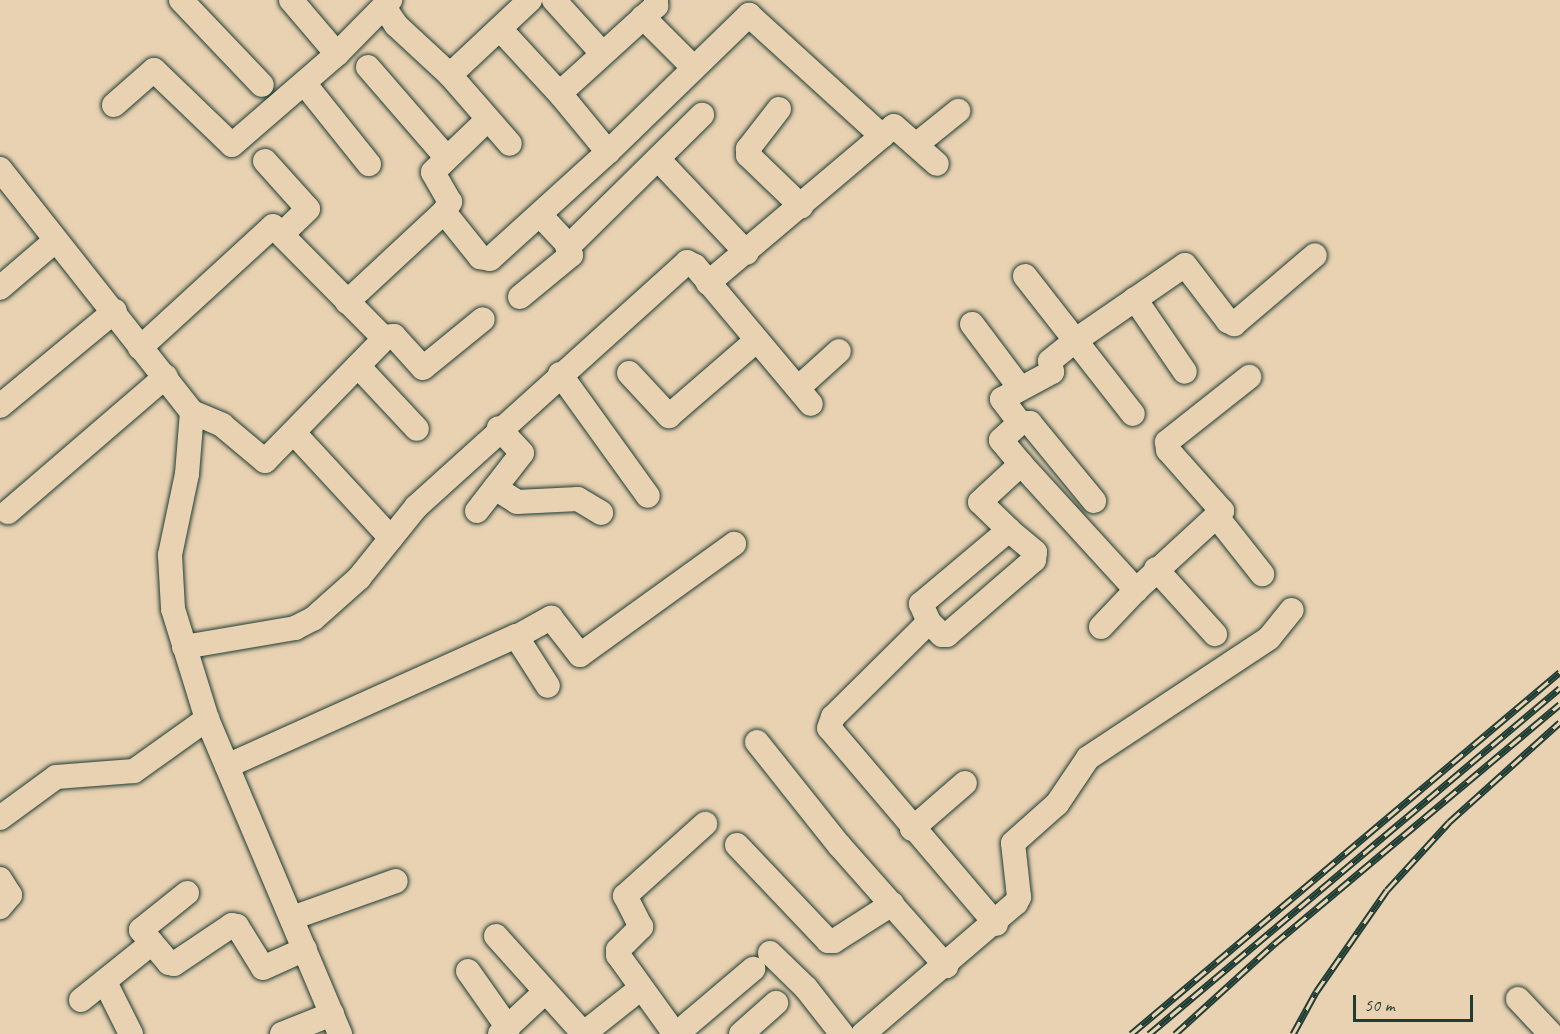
<!DOCTYPE html>
<style>
body{margin:0}
#map{position:relative;width:1560px;height:1034px;overflow:hidden;background:#e9d2b2;font-family:Caveat,sans-serif}
div>[style]{position:absolute}
.roads{filter:drop-shadow(0 0 2px #1f3d34) drop-shadow(0 0 2px #1f3d34)}
.minor>*{height:24px;margin:-12px;padding:0 12px;transform-origin:12px;border-radius:12px;background:#e9d2b2}
.rail>*{height:7px;margin-top:-3.5px;transform-origin:0;background:repeating-linear-gradient(90deg,#e9d2b2 0 14px,#1f3d34 0 28px);box-sizing:border-box;border-block:2px solid #1f3d34}
span{translate:-50% -50%;white-space:nowrap;text-align:center;line-height:1.15;-webkit-text-stroke:4.5px #e9d2b2;paint-order:stroke}
.scale{position:absolute;left:1353px;top:995px;width:120px;height:27px;box-sizing:border-box;border:3px solid #1f3d34;border-top:0;padding-left:8px;font-size:18px;line-height:21px;white-space:nowrap;color:#1f3d34;-webkit-text-stroke:4px #e9d2b2;paint-order:stroke}
</style>
<div id="map">
<div class="roads">
<div class="minor">
<i style="left:181px;top:0;width:117px;rotate:46.4deg"></i>
<i style="left:291px;top:0;width:71px;rotate:49.6deg"></i>
<i style="left:337px;top:54px;width:76px;rotate:-45.5deg"></i>
<i style="left:554px;top:0;width:72px;rotate:47.8deg"></i>
<i style="left:384px;top:7px;width:22px;rotate:56deg"></i>
<i style="left:396px;top:25px;width:74px;rotate:42.8deg"></i>
<i style="left:450px;top:75px;width:91px;rotate:49deg"></i>
<i style="left:643px;top:17px;width:71px;rotate:45deg"></i>
<i style="left:500px;top:29px;width:90px;rotate:47.3deg"></i>
<i style="left:561px;top:95px;width:74px;rotate:50.5deg"></i>
<i style="left:368px;top:67px;width:119px;rotate:49.1deg"></i>
<i style="left:450px;top:75px;width:110px;rotate:-43.2deg"></i>
<i style="left:304px;top:83px;width:104px;rotate:51.3deg"></i>
<i style="left:560px;top:93px;width:130px;rotate:-42.2deg"></i>
<i style="left:656px;top:6px;width:6px;rotate:-90deg"></i>
<i style="left:114px;top:105px;width:53px;rotate:-41.2deg"></i>
<i style="left:154px;top:70px;width:108px;rotate:43.9deg"></i>
<i style="left:232px;top:145px;width:139px;rotate:-40.9deg"></i>
<i style="left:779px;top:109px;width:51px;rotate:127.8deg"></i>
<i style="left:748px;top:149px;width:6px;rotate:90deg"></i>
<i style="left:748px;top:155px;width:74px;rotate:43.9deg"></i>
<i style="left:917px;top:144px;width:53px;rotate:-38.8deg"></i>
<i style="left:658px;top:159px;width:129px;rotate:46.6deg"></i>
<i style="left:265px;top:161px;width:64px;rotate:48.1deg"></i>
<i style="left:308px;top:209px;width:35px;rotate:136deg"></i>
<i style="left:0;top:169px;width:310px;rotate:51.7deg"></i>
<i style="left:192px;top:412px;width:62px;rotate:94.6deg"></i>
<i style="left:187px;top:474px;width:83px;rotate:101.9deg"></i>
<i style="left:170px;top:555px;width:54px;rotate:86.8deg"></i>
<i style="left:173px;top:609px;width:115px;rotate:72.8deg"></i>
<i style="left:207px;top:719px;width:342px;rotate:67.1deg"></i>
<i style="left:444px;top:212px;width:58px;rotate:51.3deg"></i>
<i style="left:480px;top:257px;width:10px;rotate:11deg"></i>
<i style="left:490px;top:259px;width:159px;rotate:-42.2deg"></i>
<i style="left:608px;top:152px;width:197px;rotate:-44.2deg"></i>
<i style="left:749px;top:15px;width:180px;rotate:42.3deg"></i>
<i style="left:540px;top:215px;width:42px;rotate:46.9deg"></i>
<i style="left:569px;top:246px;width:187px;rotate:-44.6deg"></i>
<i style="left:1025px;top:276px;width:175px;rotate:52deg"></i>
<i style="left:708px;top:283px;width:243px;rotate:-40.2deg"></i>
<i style="left:894px;top:126px;width:57px;rotate:41.5deg"></i>
<i style="left:0;top:288px;width:72px;rotate:-40.5deg"></i>
<i style="left:520px;top:297px;width:66px;rotate:-39.5deg"></i>
<i style="left:571px;top:255px;width:10px;rotate:-114deg"></i>
<i style="left:1135px;top:299px;width:88px;rotate:55.6deg"></i>
<i style="left:347px;top:302px;width:132px;rotate:-42.9deg"></i>
<i style="left:444px;top:212px;width:12px;rotate:-59deg"></i>
<i style="left:450px;top:202px;width:34px;rotate:-120deg"></i>
<i style="left:433px;top:172px;width:76px;rotate:-43.9deg"></i>
<i style="left:972px;top:324px;width:80px;rotate:53.1deg"></i>
<i style="left:140px;top:348px;width:180px;rotate:-42.5deg"></i>
<i style="left:273px;top:226px;width:156px;rotate:45.3deg"></i>
<i style="left:383px;top:337px;width:11px;rotate:-5deg"></i>
<i style="left:394px;top:336px;width:43px;rotate:47.8deg"></i>
<i style="left:423px;top:368px;width:77px;rotate:-39.2deg"></i>
<i style="left:358px;top:366px;width:86px;rotate:46.9deg"></i>
<i style="left:629px;top:373px;width:59px;rotate:47.1deg"></i>
<i style="left:669px;top:416px;width:116px;rotate:-40.8deg"></i>
<i style="left:560px;top:374px;width:150px;rotate:54.2deg"></i>
<i style="left:798px;top:388px;width:55px;rotate:-42.1deg"></i>
<i style="left:0;top:406px;width:149px;rotate:-39.6deg"></i>
<i style="left:192px;top:412px;width:33px;rotate:23deg"></i>
<i style="left:222px;top:425px;width:56px;rotate:39.9deg"></i>
<i style="left:265px;top:461px;width:172px;rotate:-45.7deg"></i>
<i style="left:1020px;top:423px;width:10px"></i>
<i style="left:1030px;top:423px;width:101px;rotate:50.6deg"></i>
<i style="left:294px;top:433px;width:143px;rotate:47.3deg"></i>
<i style="left:1021px;top:464px;width:31px;rotate:-130deg"></i>
<i style="left:1001px;top:440px;width:25px;rotate:-42deg"></i>
<i style="left:1020px;top:423px;width:30px;rotate:-127deg"></i>
<i style="left:1002px;top:399px;width:57px;rotate:-28.4deg"></i>
<i style="left:1052px;top:372px;width:11px;rotate:-100deg"></i>
<i style="left:1050px;top:361px;width:33px;rotate:-39deg"></i>
<i style="left:1076px;top:340px;width:132px;rotate:-34.5deg"></i>
<i style="left:1185px;top:265px;width:71px;rotate:52.5deg"></i>
<i style="left:1228px;top:321px;width:7px;rotate:27deg"></i>
<i style="left:1234px;top:324px;width:106px;rotate:-40.4deg"></i>
<i style="left:495px;top:488px;width:26px;rotate:32deg"></i>
<i style="left:517px;top:502px;width:61px;rotate:-2.8deg"></i>
<i style="left:578px;top:499px;width:27px;rotate:31deg"></i>
<i style="left:477px;top:511px;width:73px;rotate:-52.2deg"></i>
<i style="left:522px;top:453px;width:34px;rotate:-133deg"></i>
<i style="left:8px;top:512px;width:208px;rotate:-40.7deg"></i>
<i style="left:1217px;top:517px;width:73px;rotate:51.7deg"></i>
<i style="left:1156px;top:569px;width:88px;rotate:47.8deg"></i>
<i style="left:929px;top:622px;width:20px;rotate:-114deg"></i>
<i style="left:921px;top:604px;width:115px;rotate:-40.1deg"></i>
<i style="left:1009px;top:530px;width:40px;rotate:-136deg"></i>
<i style="left:980px;top:502px;width:56px;rotate:-42.8deg"></i>
<i style="left:1021px;top:464px;width:171px;rotate:47.6deg"></i>
<i style="left:1136px;top:590px;width:117px;rotate:-42.6deg"></i>
<i style="left:1222px;top:511px;width:81px;rotate:-131.5deg"></i>
<i style="left:1168px;top:450px;width:8px;rotate:-97deg"></i>
<i style="left:1167px;top:442px;width:105px;rotate:-38.4deg"></i>
<i style="left:1101px;top:627px;width:51px;rotate:-46.6deg"></i>
<i style="left:518px;top:636px;width:38px;rotate:-29deg"></i>
<i style="left:551px;top:618px;width:47px;rotate:51.9deg"></i>
<i style="left:580px;top:655px;width:190px;rotate:-35.8deg"></i>
<i style="left:184px;top:647px;width:113px;rotate:-9.7deg"></i>
<i style="left:295px;top:628px;width:20px;rotate:-27deg"></i>
<i style="left:313px;top:619px;width:62px;rotate:-41.7deg"></i>
<i style="left:359px;top:578px;width:91px;rotate:-51.2deg"></i>
<i style="left:416px;top:507px;width:365px;rotate:-42.1deg"></i>
<i style="left:687px;top:262px;width:9px;rotate:27deg"></i>
<i style="left:695px;top:266px;width:180px;rotate:50deg"></i>
<i style="left:757px;top:742px;width:132px;rotate:51.5deg"></i>
<i style="left:839px;top:845px;width:162px;rotate:48.5deg"></i>
<i style="left:227px;top:766px;width:317px;rotate:-24.2deg"></i>
<i style="left:516px;top:636px;width:59px;rotate:57.4deg"></i>
<i style="left:0;top:818px;width:69px;rotate:-36.2deg"></i>
<i style="left:56px;top:777px;width:78px;rotate:-4.4deg"></i>
<i style="left:134px;top:771px;width:90px;rotate:-35.5deg"></i>
<i style="left:912px;top:829px;width:70px;rotate:-41deg"></i>
<i style="left:737px;top:845px;width:132px;rotate:46.5deg"></i>
<i style="left:828px;top:941px;width:6px"></i>
<i style="left:834px;top:941px;width:69px;rotate:-32.5deg"></i>
<i style="left:0;top:879px;width:19px;rotate:58deg"></i>
<i style="left:10px;top:895px;width:16px;rotate:130deg"></i>
<i style="left:187px;top:893px;width:59px;rotate:141.2deg"></i>
<i style="left:141px;top:930px;width:43px;rotate:49.7deg"></i>
<i style="left:169px;top:963px;width:5px;rotate:11deg"></i>
<i style="left:174px;top:964px;width:70px;rotate:-33.9deg"></i>
<i style="left:232px;top:925px;width:5px;rotate:11deg"></i>
<i style="left:237px;top:926px;width:49px;rotate:58.2deg"></i>
<i style="left:263px;top:968px;width:46px;rotate:-24.3deg"></i>
<i style="left:292px;top:918px;width:110px;rotate:-19.6deg"></i>
<i style="left:996px;top:924px;width:257px;rotate:-130.4deg"></i>
<i style="left:829px;top:728px;width:12px;rotate:-70deg"></i>
<i style="left:833px;top:717px;width:135px;rotate:-44.7deg"></i>
<i style="left:929px;top:622px;width:18px;rotate:45deg"></i>
<i style="left:942px;top:635px;width:5px"></i>
<i style="left:947px;top:635px;width:115px;rotate:-40.8deg"></i>
<i style="left:1034px;top:560px;width:8px;rotate:-83deg"></i>
<i style="left:1035px;top:552px;width:34px;rotate:-140deg"></i>
<i style="left:496px;top:936px;width:130px;rotate:48.1deg"></i>
<i style="left:770px;top:953px;width:50px;rotate:44.2deg"></i>
<i style="left:806px;top:988px;width:58px;rotate:52deg"></i>
<i style="left:468px;top:971px;width:70px;rotate:54.9deg"></i>
<i style="left:105px;top:982px;width:58px;rotate:63.4deg"></i>
<i style="left:1518px;top:999px;width:48px;rotate:46.7deg"></i>
<i style="left:81px;top:1000px;width:91px;rotate:-38.8deg"></i>
<i style="left:687px;top:1025px;width:87px;rotate:-40.3deg"></i>
<i style="left:282px;top:1034px;width:54px;rotate:-21.8deg"></i>
<i style="left:500px;top:1034px;width:62px;rotate:-43deg"></i>
<i style="left:583px;top:1034px;width:74px;rotate:-38.4deg"></i>
<i style="left:675px;top:1034px;width:97px;rotate:-125.8deg"></i>
<i style="left:618px;top:955px;width:5px;rotate:-90deg"></i>
<i style="left:618px;top:950px;width:33px;rotate:-45deg"></i>
<i style="left:641px;top:927px;width:35px;rotate:-117deg"></i>
<i style="left:625px;top:896px;width:108px;rotate:-42deg"></i>
<i style="left:741px;top:1034px;width:47px;rotate:-41.5deg"></i>
<i style="left:863px;top:1034px;width:201px;rotate:-40.6deg"></i>
<i style="left:1016px;top:903px;width:7px;rotate:-63deg"></i>
<i style="left:1019px;top:897px;width:54px;rotate:-96.3deg"></i>
<i style="left:1013px;top:843px;width:59px;rotate:-41.6deg"></i>
<i style="left:1057px;top:804px;width:55px;rotate:-56deg"></i>
<i style="left:1088px;top:758px;width:217px;rotate:-33.5deg"></i>
<i style="left:1269px;top:638px;width:36px;rotate:-51deg"></i>
</div>
</div>
<div class="rail">
<i style="left:1131px;top:1034px;width:561px;rotate:-40.16deg"></i>
<i style="left:1149px;top:1034px;width:537px;rotate:-40.09deg"></i>
<i style="left:1175px;top:1034px;width:134px;rotate:-42.3deg"></i>
<i style="left:1274px;top:944px;width:373px;rotate:-40deg"></i>
<i style="left:1293px;top:1034px;width:48px;rotate:-61.3deg"></i>
<i style="left:1316px;top:992px;width:124px;rotate:-55.2deg"></i>
<i style="left:1387px;top:890px;width:92px;rotate:-47.6deg"></i>
<i style="left:1449px;top:822px;width:149px;rotate:-42deg"></i>
</div>
<div class="scale">50 m</div>
</div>
